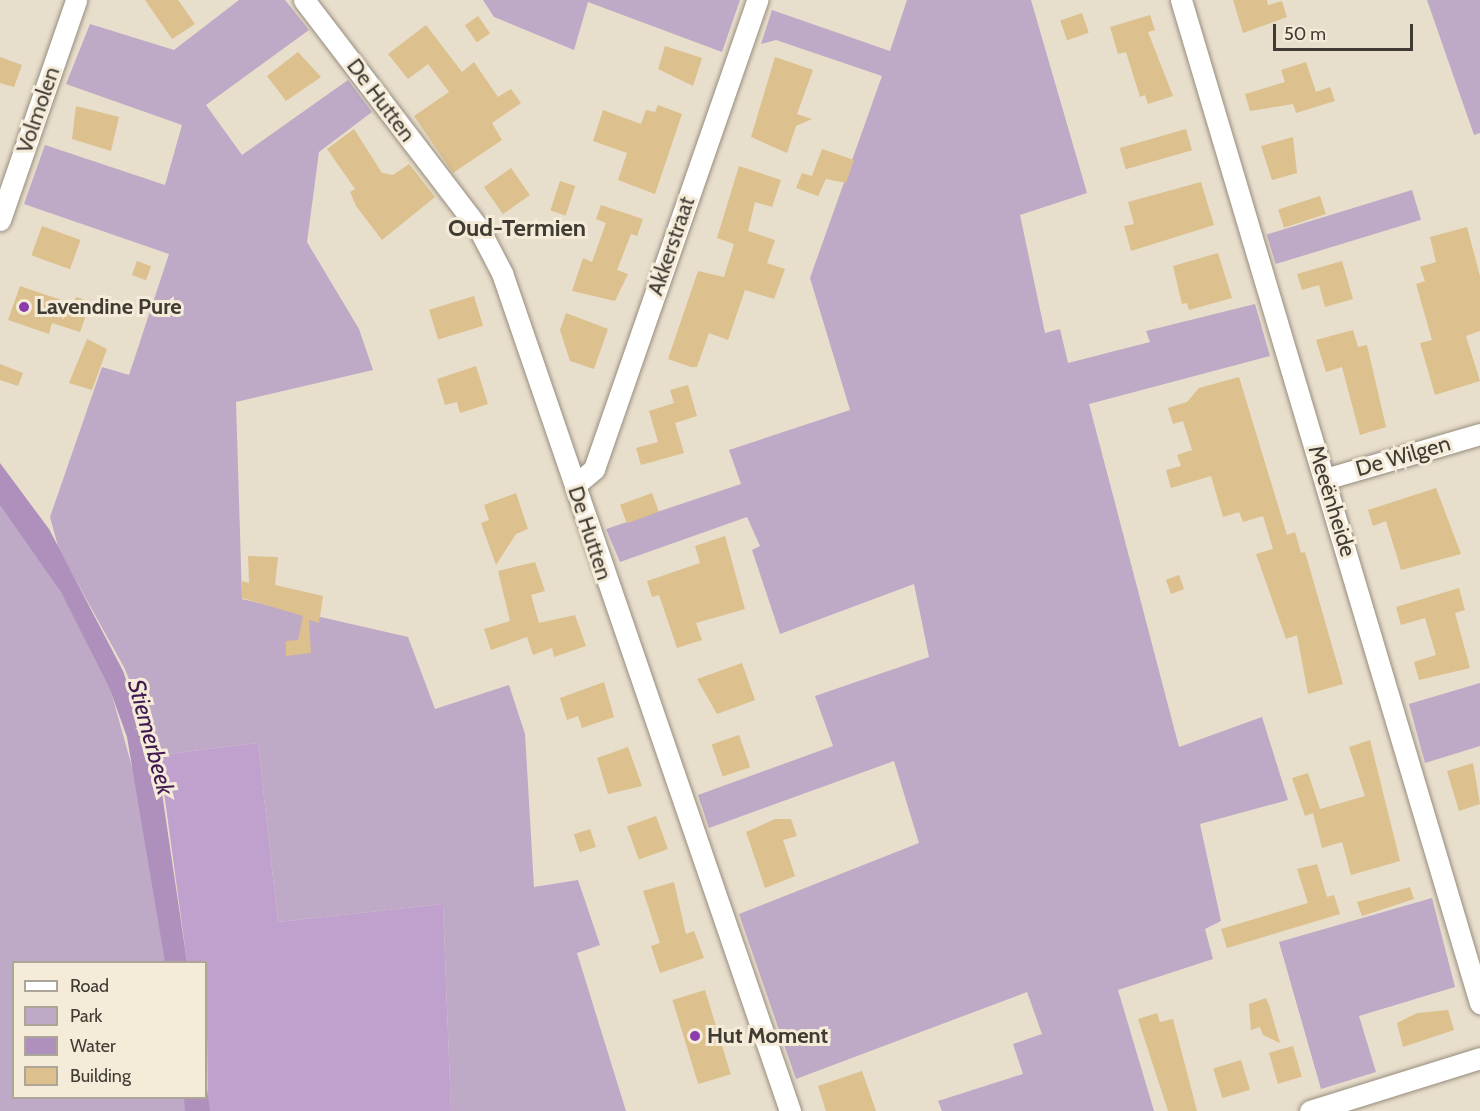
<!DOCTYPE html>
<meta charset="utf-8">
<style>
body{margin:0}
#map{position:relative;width:1480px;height:1111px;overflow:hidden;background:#e8decc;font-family:Cabin,sans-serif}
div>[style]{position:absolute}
.green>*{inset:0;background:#bea9c7;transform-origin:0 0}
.forest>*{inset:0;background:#c0a0cd}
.water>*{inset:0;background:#af90bd}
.building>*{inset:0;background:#dcc08e;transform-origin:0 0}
.roads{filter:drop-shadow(0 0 2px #978d7d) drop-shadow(0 0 2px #978d7d)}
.minor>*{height:21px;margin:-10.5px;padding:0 10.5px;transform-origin:10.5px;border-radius:10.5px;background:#fff}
.dots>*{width:16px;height:16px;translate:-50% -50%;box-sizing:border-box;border:3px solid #f5ebd9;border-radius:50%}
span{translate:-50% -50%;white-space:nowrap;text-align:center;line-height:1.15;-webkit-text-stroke:6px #f5ebd9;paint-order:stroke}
.street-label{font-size:22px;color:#403c34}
.poi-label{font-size:22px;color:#403c34;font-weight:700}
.left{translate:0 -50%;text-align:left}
.neighbourhood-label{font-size:24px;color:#403c34;font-weight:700}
.water-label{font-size:24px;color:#411850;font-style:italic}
.legend{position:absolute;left:12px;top:961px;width:195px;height:138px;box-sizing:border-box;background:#f5ebd9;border:2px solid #ada597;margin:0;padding:8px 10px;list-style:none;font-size:18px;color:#403c34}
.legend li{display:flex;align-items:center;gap:12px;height:30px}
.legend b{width:30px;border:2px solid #ada597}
.scale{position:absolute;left:1273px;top:24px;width:140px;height:27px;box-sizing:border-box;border:3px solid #403c34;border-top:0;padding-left:8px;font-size:18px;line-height:21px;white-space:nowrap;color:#403c34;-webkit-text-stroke:4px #f5ebd9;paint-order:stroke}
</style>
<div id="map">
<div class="green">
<i style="clip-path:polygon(239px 0,285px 0,309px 30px,206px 105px,242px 155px,348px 80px,372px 112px,319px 152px,307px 242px,359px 329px,373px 370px,236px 402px,242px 599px,408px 637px,435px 709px,509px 685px,525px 734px,534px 887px,578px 880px,600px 945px,577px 953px,626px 1111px,451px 1111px,443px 904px,278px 922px,258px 743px,159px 755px,125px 669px,59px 550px,50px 517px,102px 367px,129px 375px,169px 254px,24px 204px,45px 145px,165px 185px,182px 125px,66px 84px,90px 24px,174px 50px)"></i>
<i style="clip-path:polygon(483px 0,740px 0,722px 52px,588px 2px,574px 50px,494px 17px)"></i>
<i style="clip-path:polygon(907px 0,1031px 0,1087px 193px,1020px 215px,1045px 333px,1060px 329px,1068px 363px,1150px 342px,1146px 331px,1255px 304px,1270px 356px,1089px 404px,1179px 747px,1262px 717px,1288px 800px,1200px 824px,1221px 921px,1205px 929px,1213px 959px,1118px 990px,1154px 1111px,942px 1111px,938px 1101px,1023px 1074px,1013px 1044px,1042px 1034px,1027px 992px,796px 1079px,739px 914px,919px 843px,894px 761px,709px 828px,698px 795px,833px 746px,815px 696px,929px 657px,914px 584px,780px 634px,752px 550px,760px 546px,747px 517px,620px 562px,606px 529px,741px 484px,729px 450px,850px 410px,810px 278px,882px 76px,776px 40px,761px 44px,772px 10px,890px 51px)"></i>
<i style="clip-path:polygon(1427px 0,1480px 0,1480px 133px,1474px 135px)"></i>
<i style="left:1412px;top:190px;width:31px;height:152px;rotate:73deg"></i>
<i style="clip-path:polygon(0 493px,16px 512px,104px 667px,143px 806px,169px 962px,14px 962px,14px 1098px,188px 1098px,189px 1111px,0 1111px)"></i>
<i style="clip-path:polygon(1480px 683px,1480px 746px,1425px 763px,1409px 704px)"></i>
<i style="clip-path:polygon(1432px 898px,1455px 987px,1359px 1016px,1376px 1072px,1321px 1089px,1279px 942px)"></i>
</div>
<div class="forest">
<i style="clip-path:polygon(258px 743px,278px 922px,443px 904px,451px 1111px,208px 1111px,206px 962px,187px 962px,159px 755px)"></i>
</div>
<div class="water">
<i style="clip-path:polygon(0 463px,49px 529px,123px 671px,159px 773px,187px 962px,165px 962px,127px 737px,109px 687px,61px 592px,0 505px)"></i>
<i style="clip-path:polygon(206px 1081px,210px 1111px,185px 1111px,184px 1098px,206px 1098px)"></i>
</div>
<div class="building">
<i style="clip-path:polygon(145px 0,178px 0,195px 24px,172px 39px)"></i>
<i style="clip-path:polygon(1233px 0,1267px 0,1268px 5px,1282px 1px,1287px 17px,1243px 33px)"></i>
<i style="left:1082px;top:13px;width:21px;height:23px;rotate:71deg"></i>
<i style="clip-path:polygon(1150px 15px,1155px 30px,1148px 32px,1173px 96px,1148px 104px,1145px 95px,1140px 97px,1126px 52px,1118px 54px,1110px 27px)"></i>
<i style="left:478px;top:16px;width:21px;height:16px;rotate:55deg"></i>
<i style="clip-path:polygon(426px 25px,462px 72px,474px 62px,498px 97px,511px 89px,521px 103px,492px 123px,502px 140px,453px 173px,414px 116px,449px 92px,428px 64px,408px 79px,388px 54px)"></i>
<i style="clip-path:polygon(665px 46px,702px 58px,693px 86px,658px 69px)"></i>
<i style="clip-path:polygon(298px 52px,321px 77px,286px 101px,267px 76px)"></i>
<i style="clip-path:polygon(0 57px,22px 65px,14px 87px,0 83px)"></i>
<i style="clip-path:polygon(775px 57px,813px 70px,797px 114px,812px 119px,796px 126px,787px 153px,751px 137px)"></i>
<i style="clip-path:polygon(1306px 62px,1316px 92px,1330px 87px,1335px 101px,1296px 113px,1293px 104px,1250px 111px,1245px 94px,1285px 82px,1281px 70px)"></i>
<i style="clip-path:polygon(658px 105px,682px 114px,655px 194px,618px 180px,627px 153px,593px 141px,603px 110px,641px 124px,646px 110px,655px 112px)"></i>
<i style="clip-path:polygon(76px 106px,119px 117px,111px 151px,72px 139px)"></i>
<i style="clip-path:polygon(354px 129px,382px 173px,393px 175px,409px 164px,435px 197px,382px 240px,356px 206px,350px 192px,355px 189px,327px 149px)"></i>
<i style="left:1186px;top:129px;width:22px;height:69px;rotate:74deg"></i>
<i style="clip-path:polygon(1293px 137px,1297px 173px,1272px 180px,1261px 146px)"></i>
<i style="clip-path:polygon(822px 149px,854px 160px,846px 183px,826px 179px,818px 196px,796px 188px,802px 173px,812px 176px)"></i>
<i style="clip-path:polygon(739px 166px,781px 180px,772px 207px,755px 202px,748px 231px,775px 240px,767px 263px,785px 269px,774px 299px,745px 290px,728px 340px,709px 333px,697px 367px,691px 367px,668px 359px,698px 271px,724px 277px,734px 244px,717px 238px)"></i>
<i style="left:511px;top:168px;width:33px;height:33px;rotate:55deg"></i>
<i style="left:560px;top:181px;width:16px;height:31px;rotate:18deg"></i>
<i style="clip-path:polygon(1201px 182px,1214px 225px,1131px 251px,1124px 226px,1134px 224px,1128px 202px)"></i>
<i style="left:1320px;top:196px;width:19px;height:44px;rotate:72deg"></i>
<i style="clip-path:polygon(601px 205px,643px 219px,637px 236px,631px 234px,617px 270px,628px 274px,615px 301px,572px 291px,583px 258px,592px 262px,606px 223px,596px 219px)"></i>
<i style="left:42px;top:226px;width:41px;height:31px;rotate:20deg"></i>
<i style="clip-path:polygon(1467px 227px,1480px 276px,1480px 331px,1466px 336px,1480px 381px,1435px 395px,1420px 343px,1432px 340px,1416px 284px,1425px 281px,1420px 267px,1436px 262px,1430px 237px)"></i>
<i style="clip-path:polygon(1218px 253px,1232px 298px,1189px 310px,1187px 303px,1182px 304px,1173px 266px)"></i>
<i style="left:137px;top:261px;width:15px;height:15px;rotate:20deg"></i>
<i style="clip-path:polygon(1342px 261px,1353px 299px,1325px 307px,1319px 285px,1302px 290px,1297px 274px)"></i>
<i style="clip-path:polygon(20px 286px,73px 304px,76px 297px,91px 302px,80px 332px,52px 323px,49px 334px,8px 320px)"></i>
<i style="left:474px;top:296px;width:31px;height:47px;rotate:73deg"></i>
<i style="clip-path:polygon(566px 313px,608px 329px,594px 369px,570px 361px,560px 330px)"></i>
<i style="clip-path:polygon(1353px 330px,1358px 347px,1367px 345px,1386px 427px,1360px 435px,1342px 367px,1326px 372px,1316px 340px)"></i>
<i style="clip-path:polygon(87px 339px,107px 349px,92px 390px,69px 383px)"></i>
<i style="clip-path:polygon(0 364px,23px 373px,18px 386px,0 380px)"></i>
<i style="clip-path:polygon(476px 366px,488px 404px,460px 413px,457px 402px,445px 405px,437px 379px)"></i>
<i style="clip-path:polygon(1239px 377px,1287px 535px,1295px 532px,1301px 553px,1305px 552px,1343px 684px,1308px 694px,1297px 635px,1286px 639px,1256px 554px,1273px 549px,1263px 516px,1243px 522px,1239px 512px,1223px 517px,1211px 476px,1171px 488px,1166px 470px,1181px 466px,1177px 455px,1192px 450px,1183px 421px,1173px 424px,1168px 408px,1187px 402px,1199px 388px)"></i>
<i style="clip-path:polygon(688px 385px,697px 416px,675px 423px,684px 453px,641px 465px,636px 448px,658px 442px,649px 411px,674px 403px,670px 390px)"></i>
<i style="clip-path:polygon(1436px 488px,1461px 554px,1401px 570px,1386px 521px,1373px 526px,1368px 510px)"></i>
<i style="clip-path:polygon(516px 493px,528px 529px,516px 534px,496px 565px,481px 523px,489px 520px,484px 505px)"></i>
<i style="left:652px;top:493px;width:20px;height:34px;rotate:70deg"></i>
<i style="clip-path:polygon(725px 536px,745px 609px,696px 623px,702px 640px,677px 648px,659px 595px,652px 597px,647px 581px,700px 563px,695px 546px)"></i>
<i style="clip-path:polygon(248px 556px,278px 557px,275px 585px,323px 596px,319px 623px,309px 620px,311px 653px,286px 656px,286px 641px,298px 640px,303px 616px,242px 598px,242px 581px,249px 583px)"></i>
<i style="clip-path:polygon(535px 562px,545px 591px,531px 595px,539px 623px,575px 615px,586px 646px,554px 657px,552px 648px,533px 655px,527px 637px,491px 650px,484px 629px,510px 621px,498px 571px)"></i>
<i style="left:1179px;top:575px;width:15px;height:14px;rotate:70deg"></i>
<i style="clip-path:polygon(1459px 588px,1465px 610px,1455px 613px,1470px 668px,1419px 680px,1414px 662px,1436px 655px,1425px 618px,1401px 625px,1396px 607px)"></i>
<i style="clip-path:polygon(742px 663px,755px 700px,717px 714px,697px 679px)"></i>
<i style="clip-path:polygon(604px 682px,614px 717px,582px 728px,578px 716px,567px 720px,560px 698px)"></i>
<i style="left:739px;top:735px;width:34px;height:29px;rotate:71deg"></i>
<i style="clip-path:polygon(1370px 740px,1400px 861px,1351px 875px,1342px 842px,1322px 848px,1313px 813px,1305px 816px,1292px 778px,1308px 773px,1320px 809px,1365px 796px,1349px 747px)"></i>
<i style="clip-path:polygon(628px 747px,642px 786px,608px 794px,597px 758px)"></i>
<i style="clip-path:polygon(1473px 763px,1480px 804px,1459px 811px,1447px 771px)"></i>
<i style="left:656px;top:816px;width:35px;height:31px;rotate:70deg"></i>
<i style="clip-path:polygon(775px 819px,791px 819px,797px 836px,783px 840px,795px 876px,765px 888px,746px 832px)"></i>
<i style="left:590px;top:829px;width:19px;height:17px;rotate:72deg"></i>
<i style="clip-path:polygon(1317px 864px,1327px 897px,1334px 895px,1340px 914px,1227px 948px,1221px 929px,1308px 903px,1297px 869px)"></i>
<i style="clip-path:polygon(674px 882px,686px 934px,694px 931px,704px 958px,660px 973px,651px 946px,660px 943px,643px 891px)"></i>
<i style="clip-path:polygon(1410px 887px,1414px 899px,1362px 916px,1357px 902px)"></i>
<i style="left:705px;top:990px;width:88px;height:34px;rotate:73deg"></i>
<i style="clip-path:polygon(1266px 998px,1269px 1005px,1280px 1043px,1263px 1035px,1260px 1027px,1251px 1030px,1249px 1004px)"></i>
<i style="clip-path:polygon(1448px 1010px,1454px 1030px,1403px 1047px,1397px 1023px,1417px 1013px)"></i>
<i style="clip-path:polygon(1157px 1013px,1160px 1022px,1173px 1019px,1197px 1111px,1168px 1111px,1138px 1019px)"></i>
<i style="left:1293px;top:1046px;width:32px;height:25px;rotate:74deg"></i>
<i style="left:1241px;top:1060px;width:31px;height:29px;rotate:73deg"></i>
<i style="clip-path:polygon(862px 1071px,876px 1111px,826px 1111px,818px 1086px)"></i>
</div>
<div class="roads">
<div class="minor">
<i style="left:304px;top:0;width:288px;rotate:52.6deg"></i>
<i style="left:479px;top:229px;width:50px;rotate:62.4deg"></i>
<i style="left:502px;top:273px;width:886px;rotate:71.03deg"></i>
<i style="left:1181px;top:0;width:1047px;rotate:73.4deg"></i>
<i style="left:0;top:220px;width:233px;rotate:-70.9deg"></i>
<i style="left:1325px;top:479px;width:161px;rotate:-16.2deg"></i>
<i style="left:575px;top:485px;width:25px;rotate:-40deg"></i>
<i style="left:594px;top:469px;width:497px;rotate:-70.8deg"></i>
<i style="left:1310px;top:1111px;width:178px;rotate:-17.3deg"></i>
</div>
</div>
<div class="dots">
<i style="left:24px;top:307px;background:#8c3baa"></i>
<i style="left:695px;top:1036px;background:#8c3baa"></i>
</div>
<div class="street-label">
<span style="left:381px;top:100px;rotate:53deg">De Hutten</span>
<span style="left:38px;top:110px;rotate:-71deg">Volmolen</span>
<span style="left:671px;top:246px;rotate:-71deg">Akkerstraat</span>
<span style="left:1403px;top:456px;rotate:-16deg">De Wilgen</span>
<span style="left:1332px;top:501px;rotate:73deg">Meeënheide</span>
<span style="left:590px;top:533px;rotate:72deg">De Hutten</span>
</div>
<div class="poi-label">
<span class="left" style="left:36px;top:307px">Lavendine Pure</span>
<span class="left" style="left:707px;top:1036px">Hut Moment</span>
</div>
<div class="neighbourhood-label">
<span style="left:517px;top:228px">Oud-Termien</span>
</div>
<div class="water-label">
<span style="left:151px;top:737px;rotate:75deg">Stiemerbeek</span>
</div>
<ul class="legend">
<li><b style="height:8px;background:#fff"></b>Road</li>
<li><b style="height:16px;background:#bea9c7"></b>Park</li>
<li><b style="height:16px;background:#af90bd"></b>Water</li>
<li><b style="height:16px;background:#dcc08e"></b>Building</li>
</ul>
<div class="scale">50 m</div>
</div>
